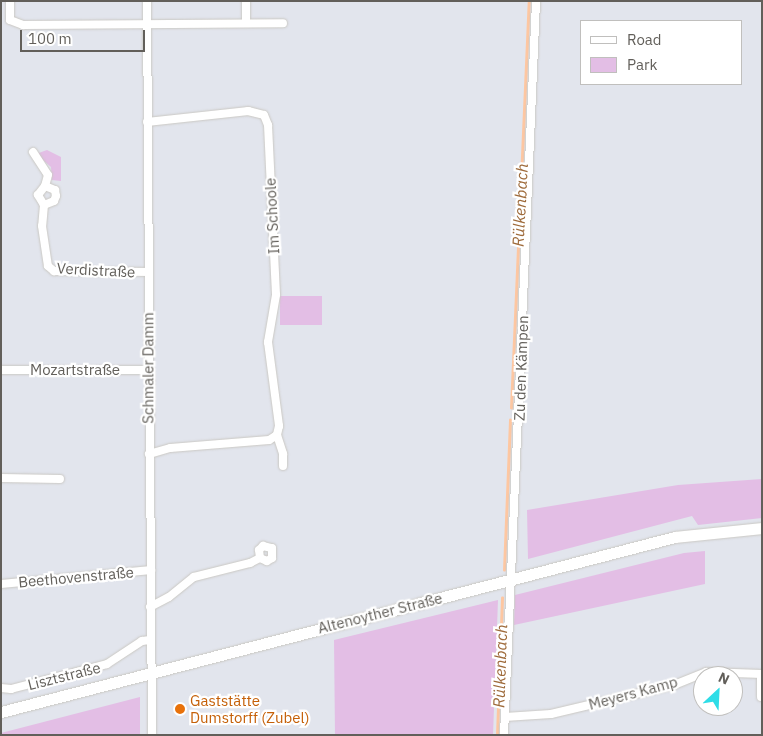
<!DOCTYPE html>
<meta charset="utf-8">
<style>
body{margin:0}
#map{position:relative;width:763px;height:736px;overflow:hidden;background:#e2e5ed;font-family:"IBM Plex Sans",sans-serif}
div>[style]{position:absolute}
.green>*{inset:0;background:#e3bee5;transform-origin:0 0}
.stream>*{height:2.5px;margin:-1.25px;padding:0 1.25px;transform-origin:1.25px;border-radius:1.25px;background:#fec7a1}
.roads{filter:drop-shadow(0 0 1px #cac8c3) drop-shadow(0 0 1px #cac8c3)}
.minor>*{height:8px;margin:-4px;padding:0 4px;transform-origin:4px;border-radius:4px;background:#fff}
.secondary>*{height:11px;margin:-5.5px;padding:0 5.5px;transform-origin:5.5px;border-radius:5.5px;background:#fff}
.dots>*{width:14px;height:14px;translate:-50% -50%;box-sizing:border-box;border:2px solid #fff;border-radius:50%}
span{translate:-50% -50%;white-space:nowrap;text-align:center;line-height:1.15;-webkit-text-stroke:4.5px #fff;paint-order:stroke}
.street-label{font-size:15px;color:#625f5a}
.food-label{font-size:15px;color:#c56008}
.left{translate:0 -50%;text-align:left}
.water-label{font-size:16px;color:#9e6a3a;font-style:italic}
.frame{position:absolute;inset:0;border:2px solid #625f5a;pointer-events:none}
.legend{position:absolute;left:580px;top:20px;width:162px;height:65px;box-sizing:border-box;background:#fff;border:1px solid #c0bfbd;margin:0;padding:6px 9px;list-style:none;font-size:15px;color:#625f5a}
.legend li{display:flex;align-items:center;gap:10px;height:25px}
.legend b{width:25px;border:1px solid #c0bfbd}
.north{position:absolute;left:693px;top:666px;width:50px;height:50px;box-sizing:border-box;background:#fff;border:1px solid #c0bfbd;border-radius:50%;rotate:25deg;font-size:14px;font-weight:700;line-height:20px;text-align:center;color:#625f5a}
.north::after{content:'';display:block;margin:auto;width:18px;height:22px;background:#2edde7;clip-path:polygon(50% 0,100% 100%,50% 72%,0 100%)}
.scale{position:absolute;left:20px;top:30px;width:125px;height:22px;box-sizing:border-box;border:2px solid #625f5a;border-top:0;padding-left:6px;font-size:15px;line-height:18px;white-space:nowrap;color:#625f5a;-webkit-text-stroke:4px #fff;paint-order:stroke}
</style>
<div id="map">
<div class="green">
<i style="clip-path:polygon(47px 150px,61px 157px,61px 181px,52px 180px,51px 167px,36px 154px)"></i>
<i style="left:280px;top:296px;width:42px;height:29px"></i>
<i style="clip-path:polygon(762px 479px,762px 518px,698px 525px,692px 516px,528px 559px,527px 510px,678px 485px)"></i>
<i style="clip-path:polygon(705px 551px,705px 584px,514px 625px,515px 595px,684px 553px)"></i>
<i style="clip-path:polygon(498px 600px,493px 735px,335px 735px,334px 640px)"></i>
<i style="clip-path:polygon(140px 697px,140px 735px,1px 735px,1px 733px)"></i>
</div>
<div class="stream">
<i style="left:511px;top:408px;width:407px;rotate:-87.5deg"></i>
<i style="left:504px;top:570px;width:150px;rotate:-87.7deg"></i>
<i style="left:497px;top:735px;width:137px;rotate:-87.9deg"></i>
</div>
<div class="roads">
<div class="minor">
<i style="left:10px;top:1px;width:19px;rotate:90deg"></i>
<i style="left:10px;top:20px;width:14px;rotate:21deg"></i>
<i style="left:23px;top:25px;width:260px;rotate:-0.4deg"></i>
<i style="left:147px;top:1px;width:734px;rotate:89.61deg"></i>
<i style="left:246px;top:23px;width:22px;rotate:-90deg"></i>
<i style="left:147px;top:122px;width:102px;rotate:-6.2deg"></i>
<i style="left:248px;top:111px;width:16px;rotate:14deg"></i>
<i style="left:264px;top:115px;width:11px;rotate:68deg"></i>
<i style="left:268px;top:125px;width:170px;rotate:87.3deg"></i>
<i style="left:276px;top:295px;width:48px;rotate:99.7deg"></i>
<i style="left:268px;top:342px;width:85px;rotate:82.5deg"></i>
<i style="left:279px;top:426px;width:9px;rotate:103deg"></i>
<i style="left:277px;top:435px;width:9px;rotate:148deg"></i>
<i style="left:269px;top:440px;width:99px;rotate:175.4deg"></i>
<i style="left:170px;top:448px;width:22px;rotate:164deg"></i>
<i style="left:33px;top:152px;width:27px;rotate:57deg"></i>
<i style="left:48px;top:175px;width:11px;rotate:105deg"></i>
<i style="left:44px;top:205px;width:12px;rotate:-121deg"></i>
<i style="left:38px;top:195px;width:11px;rotate:-52deg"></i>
<i style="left:45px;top:186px;width:11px;rotate:22deg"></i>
<i style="left:55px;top:190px;width:6px;rotate:81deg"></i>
<i style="left:56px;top:196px;width:5px;rotate:112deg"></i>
<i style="left:54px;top:201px;width:11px;rotate:158deg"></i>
<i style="left:44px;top:205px;width:21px;rotate:95deg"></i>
<i style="left:42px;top:226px;width:40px;rotate:81.5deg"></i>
<i style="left:48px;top:266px;width:8px;rotate:40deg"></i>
<i style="left:54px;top:271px;width:93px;rotate:0.6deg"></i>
<i style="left:1px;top:370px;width:147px"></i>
<i style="left:277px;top:435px;width:20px;rotate:72deg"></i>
<i style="left:283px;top:454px;width:12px;rotate:90deg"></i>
<i style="left:1px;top:478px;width:59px;rotate:1deg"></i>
<i style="left:1px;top:584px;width:151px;rotate:-5.3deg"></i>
<i style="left:150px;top:607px;width:21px;rotate:-28deg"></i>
<i style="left:169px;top:597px;width:32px;rotate:-39deg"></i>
<i style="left:194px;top:577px;width:58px;rotate:-14deg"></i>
<i style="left:250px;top:563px;width:11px;rotate:-27deg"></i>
<i style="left:260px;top:558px;width:8px;rotate:-97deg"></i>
<i style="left:259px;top:550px;width:6px;rotate:-45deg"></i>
<i style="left:263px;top:546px;width:9px;rotate:13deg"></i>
<i style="left:272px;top:548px;width:10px;rotate:90deg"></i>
<i style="left:272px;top:558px;width:6px;rotate:149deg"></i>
<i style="left:267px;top:561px;width:8px;rotate:-157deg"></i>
<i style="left:761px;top:674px;width:23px;rotate:90deg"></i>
<i style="left:1px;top:688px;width:10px;rotate:6deg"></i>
<i style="left:11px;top:689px;width:99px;rotate:-14.6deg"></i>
<i style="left:107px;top:664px;width:42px;rotate:-33.3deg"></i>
<i style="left:142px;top:641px;width:8px;rotate:-7deg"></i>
<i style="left:505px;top:717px;width:46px;rotate:-3.7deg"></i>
<i style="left:551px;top:714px;width:126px;rotate:-13.3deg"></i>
<i style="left:674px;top:685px;width:35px;rotate:-22deg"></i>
<i style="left:706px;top:672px;width:56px;rotate:2deg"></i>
<i style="left:504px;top:735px;width:735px;rotate:-87.5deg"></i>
</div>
<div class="secondary">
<i style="left:1px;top:712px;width:696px;rotate:-14.56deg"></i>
<i style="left:675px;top:537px;width:87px;rotate:-5.9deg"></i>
</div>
</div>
<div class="dots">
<i style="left:180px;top:709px;background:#e8710a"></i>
</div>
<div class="street-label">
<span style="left:272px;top:216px;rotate:-93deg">Im Schoole</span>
<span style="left:96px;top:270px;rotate:3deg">Verdistraße</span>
<span style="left:148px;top:368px;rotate:-90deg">Schmaler Damm</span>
<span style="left:521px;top:368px;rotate:-88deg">Zu den Kämpen</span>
<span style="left:75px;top:370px">Mozartstraße</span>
<span style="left:76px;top:577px;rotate:-5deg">Beethovenstraße</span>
<span style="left:380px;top:613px;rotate:-14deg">Altenoyther Straße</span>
<span style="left:64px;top:676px;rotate:-14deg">Lisztstraße</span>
<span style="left:633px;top:693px;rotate:-15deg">Meyers Kamp</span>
</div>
<div class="food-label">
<span class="left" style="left:190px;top:709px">Gaststätte<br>Dumstorff (Zubel)</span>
</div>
<div class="water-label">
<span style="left:520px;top:205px;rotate:-87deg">Rülkenbach</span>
<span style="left:500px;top:666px;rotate:-88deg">Rülkenbach</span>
</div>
<div class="frame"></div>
<ul class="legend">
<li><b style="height:6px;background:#fff"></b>Road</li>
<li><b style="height:14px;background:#e3bee5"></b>Park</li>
</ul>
<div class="north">N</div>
<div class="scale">100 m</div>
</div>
